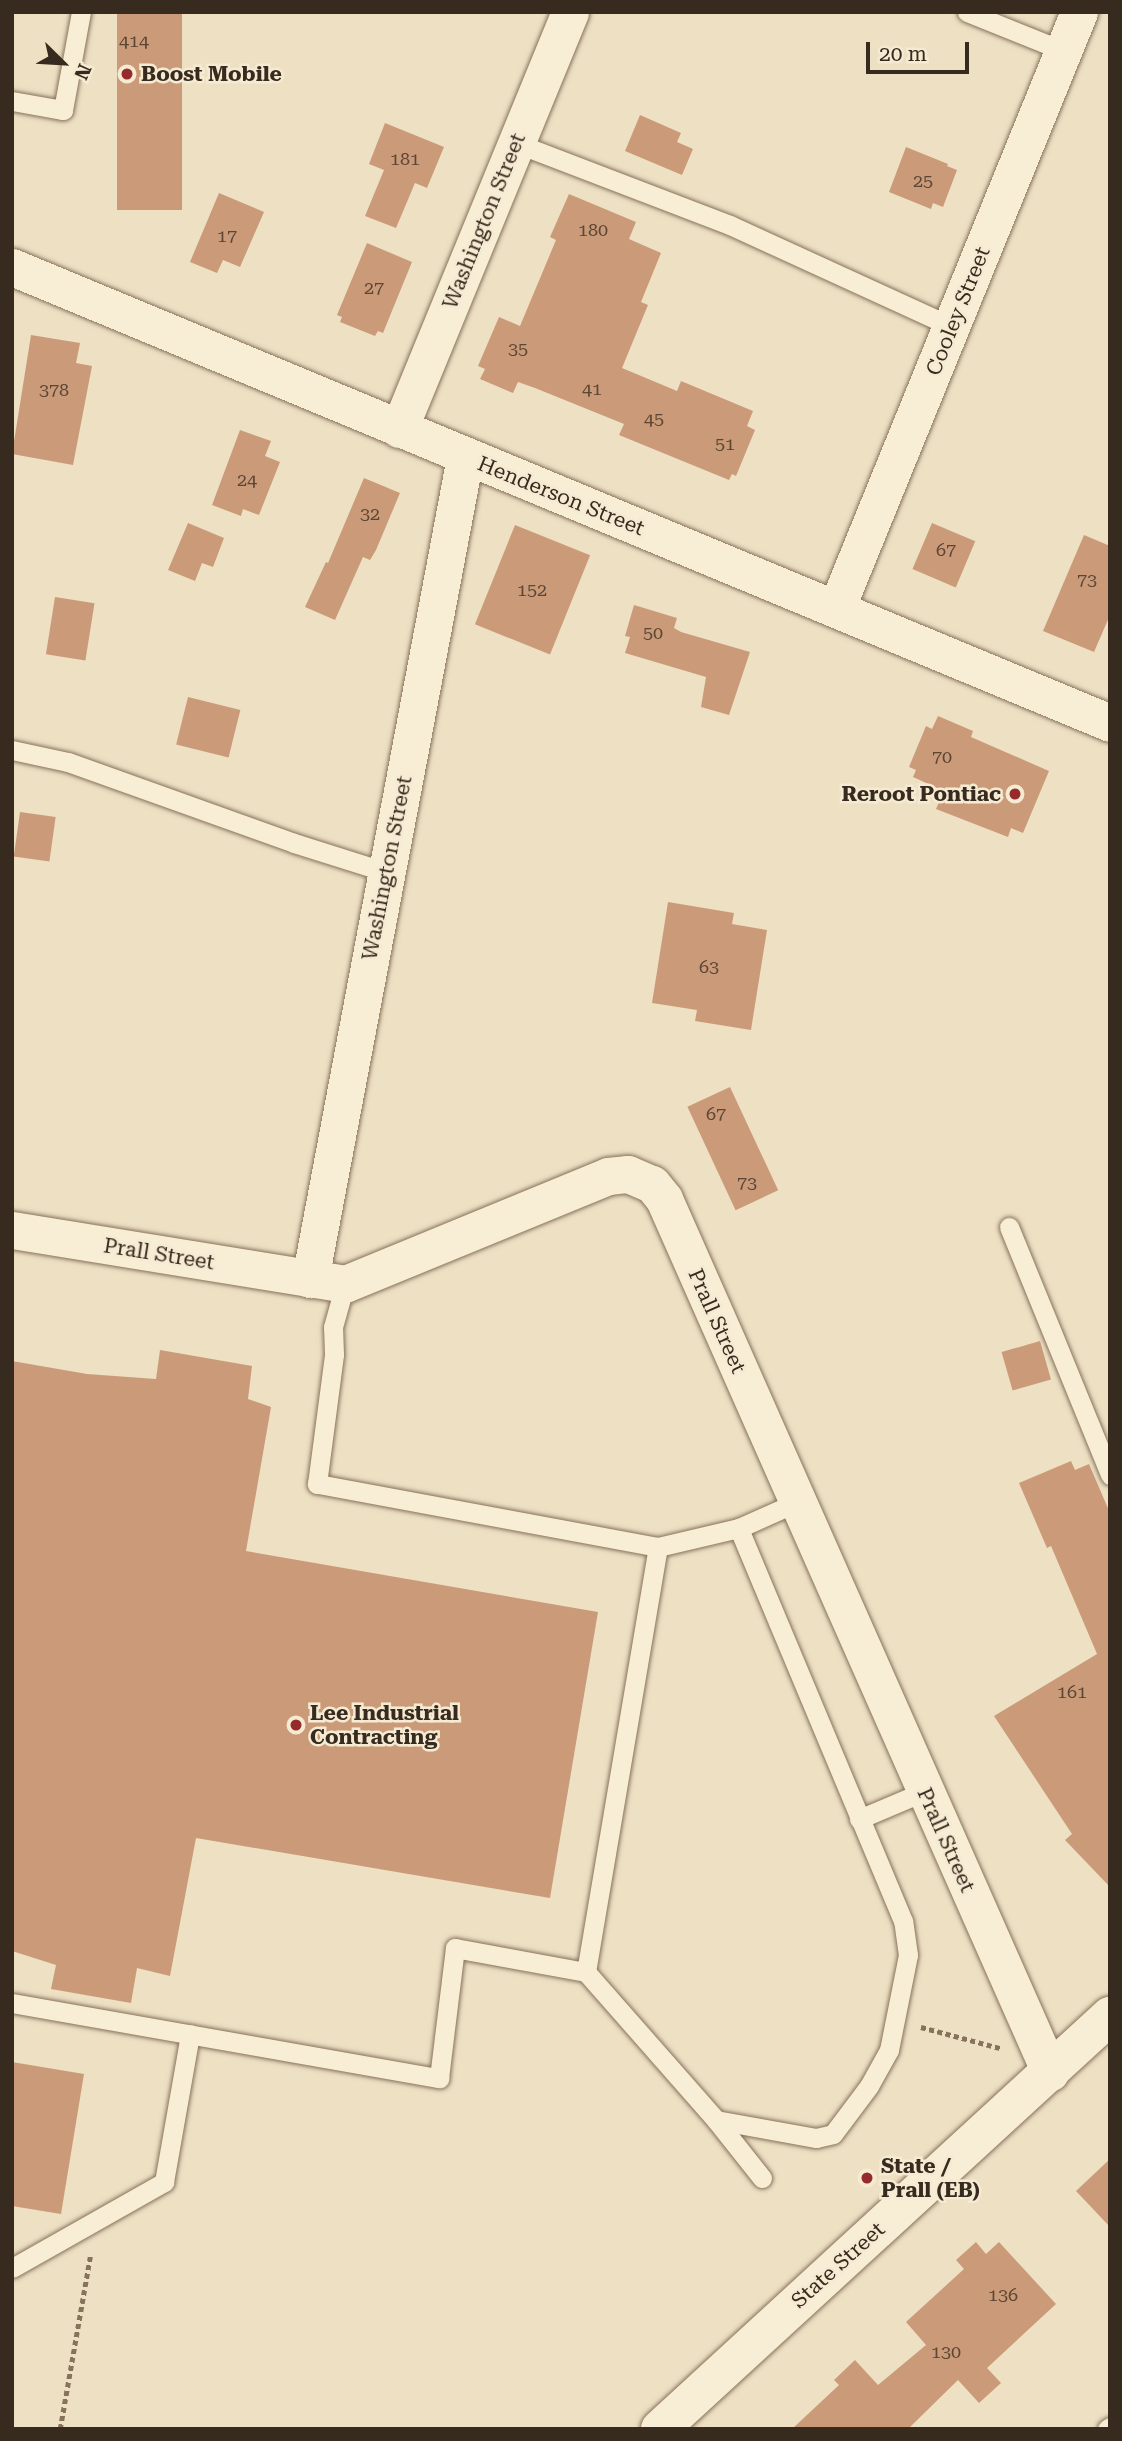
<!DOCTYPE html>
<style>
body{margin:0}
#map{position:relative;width:1122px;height:2441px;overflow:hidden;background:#ede0c3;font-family:"Roboto Serif",serif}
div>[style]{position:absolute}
.building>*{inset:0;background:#cb9b79;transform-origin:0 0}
.path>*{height:4.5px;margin-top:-2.25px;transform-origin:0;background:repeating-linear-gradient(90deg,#87725a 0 5px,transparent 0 8.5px)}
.roads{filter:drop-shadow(0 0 2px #87725a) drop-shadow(0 0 2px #87725a)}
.service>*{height:19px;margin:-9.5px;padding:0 9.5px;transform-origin:9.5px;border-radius:9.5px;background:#f8eed6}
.minor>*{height:37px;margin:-18.5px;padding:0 18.5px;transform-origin:18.5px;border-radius:18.5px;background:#f8eed6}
.secondary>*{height:38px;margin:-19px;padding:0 19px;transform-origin:19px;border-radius:19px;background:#f8eed6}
.dots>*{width:19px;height:19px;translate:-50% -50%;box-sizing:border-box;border:4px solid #f5ead2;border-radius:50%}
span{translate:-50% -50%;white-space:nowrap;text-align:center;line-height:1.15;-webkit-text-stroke:5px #f5ead2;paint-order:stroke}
.number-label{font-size:18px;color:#5c4635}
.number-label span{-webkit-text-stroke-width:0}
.poi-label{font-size:21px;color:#372a1e;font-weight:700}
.left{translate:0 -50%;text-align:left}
.right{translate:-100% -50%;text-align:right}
.street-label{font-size:21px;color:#372a1e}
.frame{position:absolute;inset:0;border:14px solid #372a1e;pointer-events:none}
.north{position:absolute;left:28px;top:28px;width:70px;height:70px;-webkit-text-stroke:5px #f5ead2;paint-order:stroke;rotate:114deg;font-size:19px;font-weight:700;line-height:28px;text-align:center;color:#372a1e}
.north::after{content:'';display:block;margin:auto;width:24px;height:32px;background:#372a1e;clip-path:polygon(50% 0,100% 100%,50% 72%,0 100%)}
.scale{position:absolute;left:866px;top:42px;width:103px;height:32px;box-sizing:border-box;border:4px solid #372a1e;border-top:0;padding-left:9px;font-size:21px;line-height:24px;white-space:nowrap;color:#372a1e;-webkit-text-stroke:5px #f5ead2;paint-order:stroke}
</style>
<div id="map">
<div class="building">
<i style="left:117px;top:12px;width:65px;height:198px"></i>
<i style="clip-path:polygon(640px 115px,681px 133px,677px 142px,693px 149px,682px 175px,625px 151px)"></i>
<i style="clip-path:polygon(385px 123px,444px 147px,427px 188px,415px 183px,396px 228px,365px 216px,384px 170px,369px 164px)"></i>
<i style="clip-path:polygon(906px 147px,948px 164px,947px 166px,957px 170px,943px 207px,933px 203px,931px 209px,889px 192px)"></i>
<i style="clip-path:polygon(219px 193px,264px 212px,240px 267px,223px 260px,217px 273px,190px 262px)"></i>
<i style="clip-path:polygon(569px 194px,636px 222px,629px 239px,661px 253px,641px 302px,648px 305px,622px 368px,677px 391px,681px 381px,753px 411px,747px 426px,755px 430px,736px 476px,732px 474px,729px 480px,619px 435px,624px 424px,535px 388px,518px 382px,513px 393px,480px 379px,485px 369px,478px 366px,499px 317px,520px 326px,556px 240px,550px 237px)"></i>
<i style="clip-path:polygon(367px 243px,412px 262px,383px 333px,378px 331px,375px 336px,340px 322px,342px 317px,337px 315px)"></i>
<i style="clip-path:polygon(31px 335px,80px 343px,76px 363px,92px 366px,73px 465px,12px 454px)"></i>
<i style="clip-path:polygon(240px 430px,271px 441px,265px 456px,280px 462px,259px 515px,243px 509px,241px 516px,212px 505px)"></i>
<i style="clip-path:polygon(364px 478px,400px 493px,376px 550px,370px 560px,363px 557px,335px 620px,305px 607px,326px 562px,328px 563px)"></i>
<i style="clip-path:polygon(188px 523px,224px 538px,213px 567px,202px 563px,195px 581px,168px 570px)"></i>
<i style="left:932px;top:523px;width:47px;height:50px;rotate:23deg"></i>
<i style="left:515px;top:525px;width:81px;height:107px;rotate:22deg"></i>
<i style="clip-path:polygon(1084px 535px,1110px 546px,1110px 615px,1094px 652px,1043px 631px)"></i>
<i style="left:55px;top:597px;width:40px;height:58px;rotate:9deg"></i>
<i style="clip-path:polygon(634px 605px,677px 618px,674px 628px,681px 632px,750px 652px,729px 715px,701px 707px,706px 677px,625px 653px,630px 637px,625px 636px)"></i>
<i style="left:188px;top:697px;width:54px;height:49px;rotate:14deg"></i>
<i style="clip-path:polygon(938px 716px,973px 731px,971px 737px,1049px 771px,1023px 833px,1011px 828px,1008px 837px,936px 809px,944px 791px,913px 777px,916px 770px,909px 767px,926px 726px,932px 729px)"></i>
<i style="left:20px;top:812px;width:36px;height:45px;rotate:8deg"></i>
<i style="clip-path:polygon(668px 902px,734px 913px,732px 924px,767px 930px,751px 1030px,695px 1021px,697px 1010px,652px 1003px)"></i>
<i style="left:730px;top:1087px;width:114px;height:47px;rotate:65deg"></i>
<i style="left:1040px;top:1341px;width:40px;height:40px;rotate:74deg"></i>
<i style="clip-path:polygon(160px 1350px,252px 1366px,248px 1399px,271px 1407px,246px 1551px,598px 1612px,550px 1898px,196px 1838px,170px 1976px,137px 1968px,131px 2003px,51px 1989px,56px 1965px,12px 1951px,12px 1361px,87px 1374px,156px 1379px)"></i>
<i style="clip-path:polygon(1071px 1461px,1075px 1470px,1089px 1464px,1110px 1513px,1110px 1887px,1065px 1840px,1072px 1834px,994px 1716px,1097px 1654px,1051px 1546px,1047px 1548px,1019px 1483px)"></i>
<i style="clip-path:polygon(12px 2062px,84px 2074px,61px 2214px,12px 2206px)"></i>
<i style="clip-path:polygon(1110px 2159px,1110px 2227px,1076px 2191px)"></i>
<i style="clip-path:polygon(976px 2242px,986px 2254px,999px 2242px,1056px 2304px,987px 2368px,1001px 2383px,979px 2403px,958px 2380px,908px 2429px,792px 2429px,839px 2385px,834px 2380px,855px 2360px,878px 2385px,926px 2345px,906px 2322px,964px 2269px,956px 2260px)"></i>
</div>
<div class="path">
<i style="left:921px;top:2027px;width:82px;rotate:14.9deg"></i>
<i style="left:60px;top:2429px;width:175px;rotate:-80.1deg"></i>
</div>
<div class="roads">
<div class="service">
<i style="left:967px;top:12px;width:105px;rotate:21.9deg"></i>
<i style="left:12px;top:101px;width:52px;rotate:10deg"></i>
<i style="left:63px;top:110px;width:100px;rotate:-79.6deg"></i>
<i style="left:516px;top:143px;width:229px;rotate:21deg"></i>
<i style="left:730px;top:225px;width:243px;rotate:24.6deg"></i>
<i style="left:12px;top:750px;width:57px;rotate:12.1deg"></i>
<i style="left:68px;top:762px;width:240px;rotate:19.7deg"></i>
<i style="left:294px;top:843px;width:96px;rotate:17.5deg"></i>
<i style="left:1009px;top:1227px;width:268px;rotate:67.8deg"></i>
<i style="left:658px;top:1547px;width:83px;rotate:-13.2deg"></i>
<i style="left:739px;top:1528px;width:64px;rotate:-24.1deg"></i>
<i style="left:859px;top:1819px;width:72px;rotate:-23deg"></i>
<i style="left:586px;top:1972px;width:197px;rotate:48.7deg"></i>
<i style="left:716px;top:2120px;width:74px;rotate:51.6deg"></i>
<i style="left:12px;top:2003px;width:434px;rotate:10deg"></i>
<i style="left:439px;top:2078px;width:131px;rotate:-83deg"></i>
<i style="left:455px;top:1948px;width:133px;rotate:10.4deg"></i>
<i style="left:586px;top:1972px;width:431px;rotate:-80.4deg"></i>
<i style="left:658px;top:1547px;width:347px;rotate:-169.5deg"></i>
<i style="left:317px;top:1484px;width:131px;rotate:-82.5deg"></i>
<i style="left:334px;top:1354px;width:27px;rotate:-92deg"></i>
<i style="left:333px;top:1327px;width:45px;rotate:-74.4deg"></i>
<i style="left:716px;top:2120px;width:102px;rotate:10.2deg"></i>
<i style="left:816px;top:2138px;width:17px;rotate:-13deg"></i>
<i style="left:833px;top:2134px;width:60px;rotate:-53.1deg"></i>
<i style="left:869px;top:2086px;width:41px;rotate:-60.9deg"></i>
<i style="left:889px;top:2050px;width:97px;rotate:-78.7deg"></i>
<i style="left:908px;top:1955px;width:34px;rotate:-98deg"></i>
<i style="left:903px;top:1921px;width:426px;rotate:-112.7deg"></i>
<i style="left:12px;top:2268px;width:175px;rotate:-29.5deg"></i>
<i style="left:164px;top:2182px;width:150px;rotate:-80deg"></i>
<i style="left:1107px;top:2429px;width:4px;rotate:-34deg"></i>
</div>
<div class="minor">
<i style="left:12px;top:267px;width:1189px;rotate:22.55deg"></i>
<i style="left:399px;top:429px;width:451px;rotate:-67.7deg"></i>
<i style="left:836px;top:609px;width:645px;rotate:-67.85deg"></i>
<i style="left:12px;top:1230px;width:337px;rotate:9.2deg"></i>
<i style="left:345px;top:1284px;width:284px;rotate:-22.3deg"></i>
<i style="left:608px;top:1176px;width:20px;rotate:-6deg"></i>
<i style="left:628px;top:1174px;width:26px;rotate:23deg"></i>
<i style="left:652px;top:1184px;width:19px;rotate:51deg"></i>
<i style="left:664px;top:1199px;width:955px;rotate:66.15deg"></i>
<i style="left:310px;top:1279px;width:836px;rotate:-79.32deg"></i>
</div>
<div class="secondary">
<i style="left:660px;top:2429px;width:611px;rotate:-42.55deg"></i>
</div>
</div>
<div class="dots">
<i style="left:127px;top:74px;background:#952b2c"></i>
<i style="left:1015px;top:794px;background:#952b2c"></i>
<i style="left:296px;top:1725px;background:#952b2c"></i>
<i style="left:867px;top:2178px;background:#952b2c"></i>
</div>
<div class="number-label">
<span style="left:134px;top:41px">414</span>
<span style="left:405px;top:159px">181</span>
<span style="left:923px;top:181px">25</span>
<span style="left:593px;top:230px">180</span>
<span style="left:227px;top:236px">17</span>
<span style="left:374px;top:288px">27</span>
<span style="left:518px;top:349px">35</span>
<span style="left:592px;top:389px">41</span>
<span style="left:54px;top:390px">378</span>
<span style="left:654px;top:419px">45</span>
<span style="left:725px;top:444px">51</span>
<span style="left:247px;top:480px">24</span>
<span style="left:370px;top:514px">32</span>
<span style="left:946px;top:550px">67</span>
<span style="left:1087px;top:580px">73</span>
<span style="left:532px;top:590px">152</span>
<span style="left:653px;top:633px">50</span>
<span style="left:942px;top:757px">70</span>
<span style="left:709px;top:967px">63</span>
<span style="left:716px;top:1114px">67</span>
<span style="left:747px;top:1183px">73</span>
<span style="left:1072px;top:1692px">161</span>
<span style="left:1003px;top:2295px">136</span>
<span style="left:946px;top:2352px">130</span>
</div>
<div class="poi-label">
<span class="left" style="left:141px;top:74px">Boost Mobile</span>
<span class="right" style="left:1001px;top:794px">Reroot Pontiac</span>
<span class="left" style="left:310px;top:1725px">Lee Industrial<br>Contracting</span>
<span class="left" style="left:881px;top:2178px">State /<br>Prall (EB)</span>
</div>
<div class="street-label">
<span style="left:484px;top:221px;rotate:-68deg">Washington Street</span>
<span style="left:958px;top:311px;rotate:-68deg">Cooley Street</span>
<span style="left:561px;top:496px;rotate:22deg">Henderson Street</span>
<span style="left:387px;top:868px;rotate:-79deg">Washington Street</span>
<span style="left:159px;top:1254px;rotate:9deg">Prall Street</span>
<span style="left:717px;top:1321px;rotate:66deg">Prall Street</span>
<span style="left:946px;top:1840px;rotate:66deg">Prall Street</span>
<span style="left:838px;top:2265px;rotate:-42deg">State Street</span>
</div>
<div class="frame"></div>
<div class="north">N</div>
<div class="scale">20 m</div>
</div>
